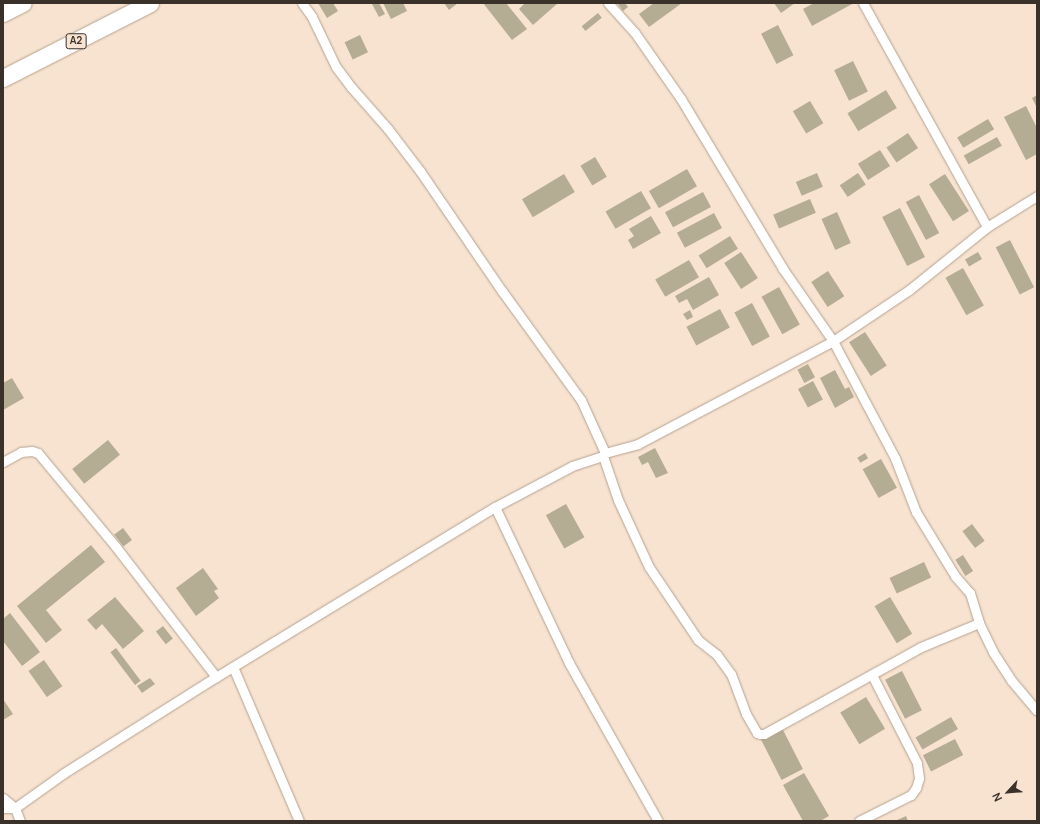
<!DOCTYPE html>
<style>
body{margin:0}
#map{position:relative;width:1040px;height:824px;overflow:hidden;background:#f8e3d1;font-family:Manrope,sans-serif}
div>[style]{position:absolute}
.building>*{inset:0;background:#b5ac94;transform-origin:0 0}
.roads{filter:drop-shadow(0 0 1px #b5a290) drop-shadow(0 0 1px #b5a290)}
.street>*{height:9px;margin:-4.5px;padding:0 4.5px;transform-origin:4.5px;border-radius:4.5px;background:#fff}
.highway>*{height:17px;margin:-8.5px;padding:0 8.5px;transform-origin:8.5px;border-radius:8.5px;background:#fff}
span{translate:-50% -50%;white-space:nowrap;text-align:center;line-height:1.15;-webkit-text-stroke:3.5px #f8e3d1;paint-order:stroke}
.shield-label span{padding:1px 3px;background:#f8e3d1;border:1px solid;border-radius:3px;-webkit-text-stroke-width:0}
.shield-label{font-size:10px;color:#39312a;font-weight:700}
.frame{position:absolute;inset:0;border:4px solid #39312a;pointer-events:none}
.north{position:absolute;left:988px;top:772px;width:40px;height:40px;-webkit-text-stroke:3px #f8e3d1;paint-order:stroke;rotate:244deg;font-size:11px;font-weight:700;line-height:16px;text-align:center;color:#39312a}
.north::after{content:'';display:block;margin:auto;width:14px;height:18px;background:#39312a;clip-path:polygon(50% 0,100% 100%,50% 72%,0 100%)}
</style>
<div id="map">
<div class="building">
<i style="clip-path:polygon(318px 3px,333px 3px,338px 11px,327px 18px)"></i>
<i style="clip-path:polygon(375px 3px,379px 3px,385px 14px,379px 17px,372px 4px)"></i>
<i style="clip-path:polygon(383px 3px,403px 3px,407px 11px,391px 19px)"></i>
<i style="clip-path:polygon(444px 3px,458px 3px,449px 10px)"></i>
<i style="clip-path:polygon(483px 3px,506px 3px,527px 29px,512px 40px)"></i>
<i style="clip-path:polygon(525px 3px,558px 3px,533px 25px,519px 9px)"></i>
<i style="clip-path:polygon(617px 3px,625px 3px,628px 7px,623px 11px)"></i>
<i style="clip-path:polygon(654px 3px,682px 3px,649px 27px,639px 14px)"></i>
<i style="clip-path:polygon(774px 3px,795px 3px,781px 13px)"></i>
<i style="clip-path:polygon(814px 3px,854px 3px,812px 26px,803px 9px)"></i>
<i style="left:598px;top:13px;width:6px;height:21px;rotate:51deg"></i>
<i style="left:778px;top:25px;width:34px;height:19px;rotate:63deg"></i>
<i style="left:360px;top:35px;width:19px;height:17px;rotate:65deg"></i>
<i style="left:853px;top:61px;width:34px;height:21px;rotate:64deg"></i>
<i style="left:886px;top:90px;width:21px;height:45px;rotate:59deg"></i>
<i style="clip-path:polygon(1037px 95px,1037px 108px,1032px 98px)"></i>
<i style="left:810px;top:101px;width:26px;height:20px;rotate:59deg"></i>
<i style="clip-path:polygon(1026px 106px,1037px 128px,1037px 154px,1026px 160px,1004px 117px)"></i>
<i style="left:988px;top:119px;width:12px;height:36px;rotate:59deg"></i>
<i style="left:908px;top:133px;width:18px;height:26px;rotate:56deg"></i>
<i style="left:997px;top:137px;width:10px;height:38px;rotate:61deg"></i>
<i style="left:880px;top:150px;width:19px;height:26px;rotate:58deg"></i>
<i style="left:595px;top:157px;width:23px;height:17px;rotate:59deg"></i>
<i style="left:687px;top:169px;width:20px;height:44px;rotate:60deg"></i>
<i style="left:817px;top:173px;width:15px;height:23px;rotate:67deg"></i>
<i style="left:858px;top:173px;width:14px;height:22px;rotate:56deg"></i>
<i style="left:564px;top:174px;width:21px;height:49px;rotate:59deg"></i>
<i style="left:945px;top:174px;width:44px;height:19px;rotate:57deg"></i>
<i style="left:641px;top:191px;width:20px;height:41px;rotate:60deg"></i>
<i style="left:703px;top:192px;width:17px;height:43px;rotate:62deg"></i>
<i style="left:919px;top:195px;width:43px;height:15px;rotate:62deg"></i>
<i style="left:810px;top:199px;width:15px;height:40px;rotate:67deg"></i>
<i style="left:900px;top:208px;width:55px;height:20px;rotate:63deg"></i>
<i style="left:837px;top:212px;width:34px;height:17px;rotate:66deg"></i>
<i style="left:714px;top:213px;width:17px;height:42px;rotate:62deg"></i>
<i style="clip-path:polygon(651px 216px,661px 233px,633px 249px,628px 240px,634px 236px,629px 229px)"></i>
<i style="left:730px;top:236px;width:15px;height:37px;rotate:58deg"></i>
<i style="left:1010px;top:240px;width:53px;height:16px;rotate:63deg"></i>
<i style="left:741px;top:252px;width:31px;height:20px;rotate:57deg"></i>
<i style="left:978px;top:252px;width:8px;height:15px;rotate:60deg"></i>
<i style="left:689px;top:260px;width:20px;height:39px;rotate:60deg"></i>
<i style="left:963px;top:268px;width:43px;height:20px;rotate:61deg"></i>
<i style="left:828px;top:271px;width:30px;height:20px;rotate:57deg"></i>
<i style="clip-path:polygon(709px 277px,719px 295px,693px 310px,687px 299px,679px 303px,675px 296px)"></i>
<i style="left:779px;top:287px;width:43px;height:20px;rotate:61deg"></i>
<i style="left:752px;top:303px;width:38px;height:20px;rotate:62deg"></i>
<i style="left:720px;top:309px;width:21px;height:38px;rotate:62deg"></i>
<i style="clip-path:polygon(690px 310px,693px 317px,687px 320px,683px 314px)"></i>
<i style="left:865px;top:332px;width:40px;height:19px;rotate:57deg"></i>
<i style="left:808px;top:364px;width:15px;height:12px;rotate:62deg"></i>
<i style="clip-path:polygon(835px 370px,845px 389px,849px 387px,854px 397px,835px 408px,820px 378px)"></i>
<i style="clip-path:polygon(12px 378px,24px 398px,3px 410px,3px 383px)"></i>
<i style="left:813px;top:381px;width:21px;height:17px;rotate:62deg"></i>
<i style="left:108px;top:440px;width:19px;height:46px;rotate:51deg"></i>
<i style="clip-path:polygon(655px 448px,668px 473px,656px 478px,648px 462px,642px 465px,638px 457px)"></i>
<i style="left:865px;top:453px;width:6px;height:9px;rotate:59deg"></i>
<i style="left:881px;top:459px;width:33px;height:21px;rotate:61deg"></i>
<i style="left:566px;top:504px;width:38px;height:23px;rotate:61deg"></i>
<i style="left:972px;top:524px;width:21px;height:12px;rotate:53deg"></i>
<i style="left:123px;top:528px;width:15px;height:11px;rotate:53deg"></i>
<i style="clip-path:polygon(91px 545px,105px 562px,46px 610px,62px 630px,46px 643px,17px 606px)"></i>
<i style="left:963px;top:555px;width:19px;height:9px;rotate:58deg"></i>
<i style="left:924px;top:562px;width:17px;height:38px;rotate:65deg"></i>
<i style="clip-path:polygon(203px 568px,218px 589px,214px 591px,219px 598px,196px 616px,176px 588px)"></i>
<i style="clip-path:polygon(115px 597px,144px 631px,123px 649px,102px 624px,96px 630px,87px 620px)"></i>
<i style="left:890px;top:597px;width:43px;height:18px;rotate:59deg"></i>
<i style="clip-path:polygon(10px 613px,40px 652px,22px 666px,3px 641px,3px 619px)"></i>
<i style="left:163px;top:626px;width:16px;height:9px;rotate:52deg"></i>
<i style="left:116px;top:648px;width:41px;height:7px;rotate:53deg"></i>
<i style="left:44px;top:660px;width:32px;height:19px;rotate:55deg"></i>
<i style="left:902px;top:671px;width:44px;height:19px;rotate:63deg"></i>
<i style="clip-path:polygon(150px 678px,155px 684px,142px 693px,137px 686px)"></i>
<i style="left:866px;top:697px;width:37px;height:30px;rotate:59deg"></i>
<i style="clip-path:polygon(3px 699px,13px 714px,3px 720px)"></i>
<i style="left:951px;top:717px;width:14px;height:41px;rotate:60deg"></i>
<i style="left:782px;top:728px;width:46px;height:24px;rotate:63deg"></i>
<i style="left:955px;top:739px;width:18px;height:36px;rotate:63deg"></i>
<i style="clip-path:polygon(804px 773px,829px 816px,820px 821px,803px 821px,783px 785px)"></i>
<i style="clip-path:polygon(906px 816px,908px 821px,895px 821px)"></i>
</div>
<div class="roads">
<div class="street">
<i style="left:302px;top:3px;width:17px;rotate:54deg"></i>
<i style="left:312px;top:17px;width:55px;rotate:64.4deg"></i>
<i style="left:336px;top:67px;width:25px;rotate:53deg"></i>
<i style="left:351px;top:87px;width:56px;rotate:48.6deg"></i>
<i style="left:388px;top:129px;width:53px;rotate:52.7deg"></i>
<i style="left:420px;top:171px;width:145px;rotate:55.7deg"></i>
<i style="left:502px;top:291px;width:135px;rotate:54.1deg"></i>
<i style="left:581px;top:400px;width:58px;rotate:65.6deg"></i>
<i style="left:608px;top:3px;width:40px;rotate:48deg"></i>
<i style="left:635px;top:33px;width:80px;rotate:55.1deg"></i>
<i style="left:681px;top:99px;width:198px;rotate:59deg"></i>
<i style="left:783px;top:269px;width:88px;rotate:55.2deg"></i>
<i style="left:833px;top:341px;width:132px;rotate:62.1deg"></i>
<i style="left:895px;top:458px;width:58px;rotate:68.7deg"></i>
<i style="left:916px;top:512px;width:75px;rotate:58.6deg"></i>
<i style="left:955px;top:576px;width:23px;rotate:49deg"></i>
<i style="left:970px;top:593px;width:31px;rotate:73deg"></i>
<i style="left:979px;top:623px;width:32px;rotate:64deg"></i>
<i style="left:993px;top:652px;width:33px;rotate:57deg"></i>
<i style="left:1011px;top:680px;width:40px;rotate:50deg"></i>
<i style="left:863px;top:3px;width:256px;rotate:61deg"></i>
<i style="left:603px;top:456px;width:46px;rotate:71.2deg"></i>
<i style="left:618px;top:500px;width:74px;rotate:65.2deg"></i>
<i style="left:649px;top:567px;width:88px;rotate:56.1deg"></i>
<i style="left:698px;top:640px;width:24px;rotate:38deg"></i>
<i style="left:717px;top:655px;width:24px;rotate:54deg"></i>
<i style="left:731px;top:674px;width:43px;rotate:69.4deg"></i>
<i style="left:746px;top:714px;width:22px;rotate:60deg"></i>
<i style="left:757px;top:733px;width:3px;rotate:18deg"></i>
<i style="left:760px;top:734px;width:4px"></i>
<i style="left:764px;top:734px;width:179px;rotate:-29deg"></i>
<i style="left:921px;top:647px;width:63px;rotate:-22.5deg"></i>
<i style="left:3px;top:462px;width:21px;rotate:-29deg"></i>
<i style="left:21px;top:452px;width:11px;rotate:-5deg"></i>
<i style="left:32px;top:451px;width:6px;rotate:18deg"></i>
<i style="left:38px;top:453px;width:122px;rotate:50.3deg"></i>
<i style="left:116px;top:547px;width:164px;rotate:52.4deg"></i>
<i style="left:495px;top:507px;width:173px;rotate:64.6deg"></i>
<i style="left:569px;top:663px;width:181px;rotate:60.6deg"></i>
<i style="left:233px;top:667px;width:168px;rotate:66.8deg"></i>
<i style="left:3px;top:798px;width:16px;rotate:40deg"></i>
<i style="left:15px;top:808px;width:14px;rotate:69deg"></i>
<i style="left:3px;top:808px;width:12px"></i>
<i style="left:15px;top:808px;width:60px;rotate:-35.5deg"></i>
<i style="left:64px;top:773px;width:180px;rotate:-32.3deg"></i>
<i style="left:216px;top:677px;width:327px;rotate:-31.4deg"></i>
<i style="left:495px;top:507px;width:87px;rotate:-28deg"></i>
<i style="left:572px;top:466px;width:33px;rotate:-18deg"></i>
<i style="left:603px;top:456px;width:4px;rotate:-56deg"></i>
<i style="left:605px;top:453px;width:34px;rotate:-15deg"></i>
<i style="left:638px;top:444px;width:221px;rotate:-27.8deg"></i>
<i style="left:833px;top:341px;width:92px;rotate:-33.9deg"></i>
<i style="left:909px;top:290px;width:100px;rotate:-38.9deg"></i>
<i style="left:987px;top:227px;width:59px;rotate:-31.8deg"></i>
<i style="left:859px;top:821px;width:58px;rotate:-26.6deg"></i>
<i style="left:911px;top:795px;width:9px;rotate:-54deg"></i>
<i style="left:916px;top:788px;width:10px;rotate:-73deg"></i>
<i style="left:919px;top:778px;width:15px;rotate:-98deg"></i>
<i style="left:917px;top:763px;width:99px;rotate:-117.1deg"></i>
</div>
<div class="highway">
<i style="left:3px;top:13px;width:22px;rotate:-27deg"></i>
<i style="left:3px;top:78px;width:165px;rotate:-27deg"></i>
</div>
</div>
<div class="shield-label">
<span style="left:76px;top:41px">A2</span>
</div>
<div class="frame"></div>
<div class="north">N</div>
</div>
